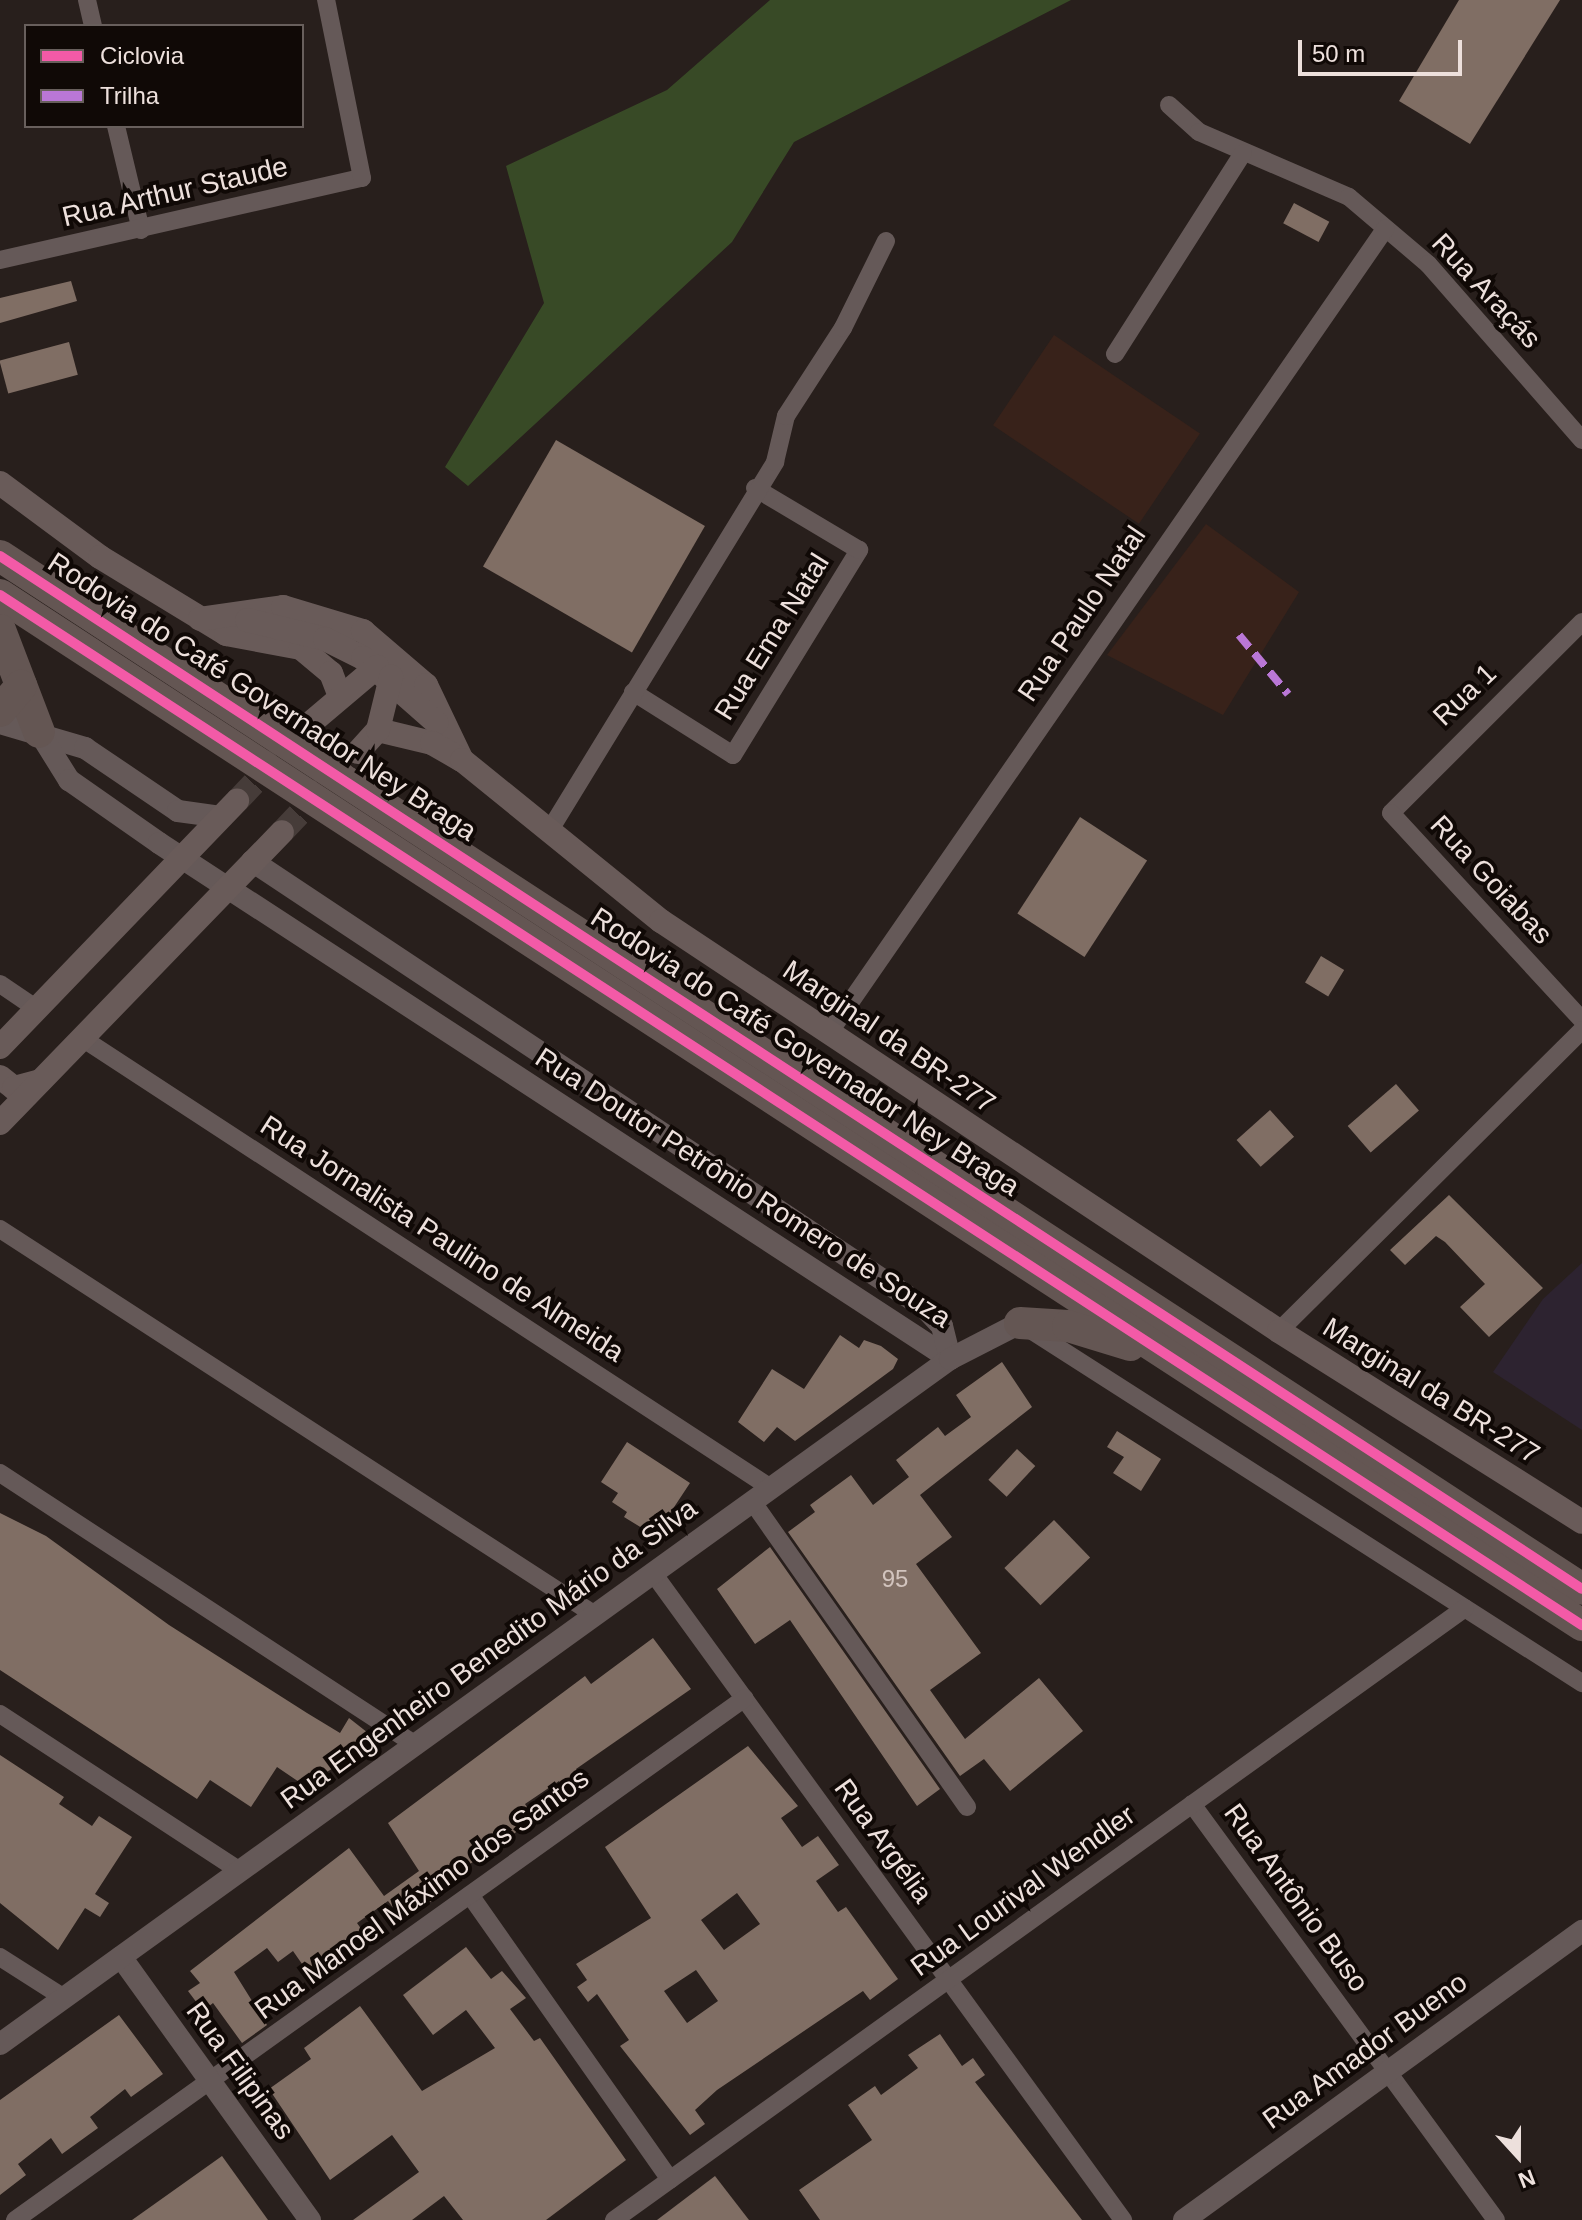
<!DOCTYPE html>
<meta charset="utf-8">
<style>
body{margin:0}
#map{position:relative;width:1582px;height:2220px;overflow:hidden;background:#281f1c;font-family:Helvetica,sans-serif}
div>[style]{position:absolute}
.built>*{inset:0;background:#38221a;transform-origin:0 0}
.industrial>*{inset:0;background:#2d2330}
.green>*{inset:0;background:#384a26}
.building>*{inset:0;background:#806e64;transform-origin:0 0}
.secondary-tunnel>*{height:24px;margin-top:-12px;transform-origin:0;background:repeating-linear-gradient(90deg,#463c39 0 24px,transparent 0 36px)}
.minor>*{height:18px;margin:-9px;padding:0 9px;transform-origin:9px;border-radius:9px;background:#655958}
.tertiary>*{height:22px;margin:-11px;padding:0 11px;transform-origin:11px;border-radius:11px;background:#655958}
.secondary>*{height:24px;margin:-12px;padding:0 12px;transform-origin:12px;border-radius:12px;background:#695b59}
.motorway>*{height:32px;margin:-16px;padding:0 16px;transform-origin:16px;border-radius:16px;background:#645653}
.quiet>*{height:8px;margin-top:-4px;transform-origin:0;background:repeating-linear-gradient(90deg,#ba77d6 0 16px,transparent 0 24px)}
.cycleway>*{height:10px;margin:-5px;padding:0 5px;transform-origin:5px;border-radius:5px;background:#f35aa7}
span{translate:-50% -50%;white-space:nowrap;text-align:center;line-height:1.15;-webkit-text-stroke:8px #100906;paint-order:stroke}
.number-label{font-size:24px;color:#d2c4be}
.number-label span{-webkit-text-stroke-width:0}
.street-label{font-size:28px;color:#ede0dc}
.legend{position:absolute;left:24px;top:24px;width:280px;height:104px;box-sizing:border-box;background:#100906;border:2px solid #685f5c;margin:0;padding:10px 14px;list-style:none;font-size:24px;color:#ede0dc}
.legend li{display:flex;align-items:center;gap:16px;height:40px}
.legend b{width:40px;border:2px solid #685f5c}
.north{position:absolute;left:1478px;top:2116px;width:80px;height:80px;-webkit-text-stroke:6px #100906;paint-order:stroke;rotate:159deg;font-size:22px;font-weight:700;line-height:32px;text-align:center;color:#ede0dc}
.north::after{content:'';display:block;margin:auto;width:28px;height:36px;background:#ede0dc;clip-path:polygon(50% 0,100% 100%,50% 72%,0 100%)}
.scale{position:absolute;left:1298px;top:40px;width:164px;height:36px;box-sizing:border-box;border:4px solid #ede0dc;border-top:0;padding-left:10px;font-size:24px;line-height:28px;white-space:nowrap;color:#ede0dc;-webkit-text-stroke:6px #100906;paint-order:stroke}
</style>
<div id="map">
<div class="built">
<i style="left:1054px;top:335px;width:176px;height:109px;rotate:34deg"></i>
<i style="clip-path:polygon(1206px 524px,1299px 592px,1223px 715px,1107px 655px)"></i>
</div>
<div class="industrial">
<i style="clip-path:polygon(1582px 1263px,1582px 1430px,1493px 1372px,1543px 1299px)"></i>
</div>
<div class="green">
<i style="clip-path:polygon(770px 0,1071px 0,794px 142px,732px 242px,468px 486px,445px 467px,544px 303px,506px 166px,667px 90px)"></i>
</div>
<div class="building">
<i style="clip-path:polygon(1459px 0,1560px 0,1470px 144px,1399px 101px)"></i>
<i style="left:1294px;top:203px;width:40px;height:23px;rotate:28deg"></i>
<i style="clip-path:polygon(71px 281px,77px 301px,0 323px,0 298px)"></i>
<i style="left:69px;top:342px;width:34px;height:72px;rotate:75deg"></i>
<i style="left:556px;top:440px;width:172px;height:146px;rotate:30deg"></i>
<i style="left:1080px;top:817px;width:80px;height:115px;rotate:33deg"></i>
<i style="left:1321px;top:956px;width:27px;height:31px;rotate:31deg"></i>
<i style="left:1396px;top:1084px;width:35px;height:64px;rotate:49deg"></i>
<i style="left:1270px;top:1110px;width:36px;height:45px;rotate:48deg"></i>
<i style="clip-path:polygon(1449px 1195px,1543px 1288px,1489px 1337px,1460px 1307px,1485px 1284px,1445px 1242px,1436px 1236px,1405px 1265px,1390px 1250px)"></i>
<i style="clip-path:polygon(840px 1335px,859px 1348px,864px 1340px,881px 1346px,898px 1359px,893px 1369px,795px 1441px,777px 1427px,764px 1442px,738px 1422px,772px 1369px,804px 1389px)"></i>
<i style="clip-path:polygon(1002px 1362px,1032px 1407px,920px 1495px,952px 1537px,916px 1564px,981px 1653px,930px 1690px,965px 1739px,1039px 1678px,1083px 1731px,1010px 1791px,984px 1759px,960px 1776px,788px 1532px,815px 1512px,810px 1505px,851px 1475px,873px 1505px,909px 1477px,896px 1460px,938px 1427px,945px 1436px,971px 1417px,956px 1395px)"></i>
<i style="clip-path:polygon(1117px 1431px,1161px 1459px,1141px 1491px,1113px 1473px,1124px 1457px,1107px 1447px)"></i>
<i style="clip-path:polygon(627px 1442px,690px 1483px,655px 1536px,624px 1517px,627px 1512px,612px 1502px,618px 1493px,601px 1482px)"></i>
<i style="left:1017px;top:1449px;width:25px;height:42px;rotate:43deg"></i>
<i style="clip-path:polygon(0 1513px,46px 1536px,169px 1625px,307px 1713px,340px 1733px,349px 1718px,377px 1740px,305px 1786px,277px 1767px,251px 1807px,210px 1780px,197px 1799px,0 1670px)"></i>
<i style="left:1054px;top:1520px;width:52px;height:69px;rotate:46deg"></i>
<i style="clip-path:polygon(770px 1547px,940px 1789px,917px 1806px,790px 1620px,755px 1644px,717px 1589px)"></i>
<i style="clip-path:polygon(653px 1638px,691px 1689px,576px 1769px,587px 1784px,570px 1796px,559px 1781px,525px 1804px,535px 1819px,431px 1891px,436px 1898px,403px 1921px,388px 1901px,357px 1923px,367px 1937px,336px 1960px,309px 1974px,293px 1951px,278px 1962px,267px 1948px,234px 1972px,267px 2025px,242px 2043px,213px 2003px,203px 2011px,188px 1991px,200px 1983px,190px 1971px,349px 1848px,384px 1896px,419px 1871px,388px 1823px,585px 1676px,591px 1684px)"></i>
<i style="clip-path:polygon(evenodd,748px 1746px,798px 1806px,781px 1818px,802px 1847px,818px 1836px,839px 1865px,816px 1881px,838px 1912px,846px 1907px,898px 1979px,870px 2000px,863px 1991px,717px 2090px,695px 2110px,705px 2124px,690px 2135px,620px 2046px,629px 2040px,597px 1994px,588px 2002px,577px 1987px,587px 1980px,576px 1964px,651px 1918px,605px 1847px,748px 1746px,737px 1893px,760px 1924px,724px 1950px,701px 1920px,737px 1893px,748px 1746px,696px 1970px,718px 2001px,687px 2023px,664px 1991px,696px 1970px)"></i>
<i style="clip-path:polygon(0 1755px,64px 1797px,59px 1804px,92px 1826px,99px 1816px,132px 1837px,95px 1894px,109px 1903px,100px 1917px,85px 1908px,58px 1950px,0 1903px)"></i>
<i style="clip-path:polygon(466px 1947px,491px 1979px,502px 1971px,526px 1998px,510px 2009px,534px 2041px,540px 2038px,626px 2160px,546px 2220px,463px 2220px,444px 2196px,412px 2220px,353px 2220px,419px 2172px,392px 2135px,330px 2180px,269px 2089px,311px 2059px,304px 2048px,360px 2006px,422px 2091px,495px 2048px,466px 2010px,433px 2035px,403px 1995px)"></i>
<i style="clip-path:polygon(119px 2015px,163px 2074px,131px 2097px,125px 2089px,90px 2117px,98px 2128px,62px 2154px,51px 2138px,18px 2164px,26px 2175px,0 2195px,0 2100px)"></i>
<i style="clip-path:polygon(940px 2034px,962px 2066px,973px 2058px,985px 2075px,975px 2082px,1082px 2220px,820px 2220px,799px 2190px,872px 2140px,848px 2105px,875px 2086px,881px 2095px,918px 2068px,908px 2055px)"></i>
<i style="clip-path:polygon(222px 2156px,268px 2220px,132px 2220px)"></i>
<i style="clip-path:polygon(715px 2176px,749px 2220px,657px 2220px)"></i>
</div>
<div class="secondary-tunnel">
<i style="left:237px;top:801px;width:110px;rotate:-46.5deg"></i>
<i style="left:282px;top:832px;width:110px;rotate:-46.5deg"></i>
</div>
<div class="minor">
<i style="left:87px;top:0;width:27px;rotate:77deg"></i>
<i style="left:1169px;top:105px;width:40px;rotate:42deg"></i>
<i style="left:1199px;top:132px;width:163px;rotate:23.4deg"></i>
<i style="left:1349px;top:197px;width:104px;rotate:40.3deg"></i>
<i style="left:1428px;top:264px;width:234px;rotate:48.8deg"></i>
<i style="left:116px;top:126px;width:107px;rotate:76.5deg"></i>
<i style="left:0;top:260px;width:371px;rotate:-12.8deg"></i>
<i style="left:362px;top:178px;width:182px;rotate:-101.4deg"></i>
<i style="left:1115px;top:354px;width:238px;rotate:-57.5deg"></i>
<i style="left:1582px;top:622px;width:270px;rotate:135deg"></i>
<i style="left:1391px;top:813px;width:282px;rotate:47.3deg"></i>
<i style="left:633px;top:692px;width:118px;rotate:32.2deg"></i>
<i style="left:733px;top:755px;width:241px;rotate:-58.4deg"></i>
<i style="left:859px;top:550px;width:121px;rotate:-149.2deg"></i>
<i style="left:548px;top:833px;width:435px;rotate:-58.5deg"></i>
<i style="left:775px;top:462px;width:47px;rotate:-76.6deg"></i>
<i style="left:786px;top:416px;width:105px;rotate:-57.1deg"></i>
<i style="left:843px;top:328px;width:97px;rotate:-63.7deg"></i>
<i style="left:0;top:984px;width:45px;rotate:34deg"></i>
<i style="left:829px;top:1033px;width:978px;rotate:-55.33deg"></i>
<i style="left:82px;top:1038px;width:823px;rotate:33.15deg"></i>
<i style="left:0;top:1229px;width:709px;rotate:32.97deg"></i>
<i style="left:1029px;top:1329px;width:657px;rotate:32.63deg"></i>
<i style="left:1279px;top:1331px;width:427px;rotate:-44.8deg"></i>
<i style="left:0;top:1473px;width:496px;rotate:33.2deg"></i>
<i style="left:752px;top:1501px;width:374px;rotate:54.9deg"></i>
<i style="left:653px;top:1573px;width:800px;rotate:54deg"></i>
<i style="left:0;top:1714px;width:287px;rotate:33.2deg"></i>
<i style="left:1192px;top:1804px;width:515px;rotate:53.84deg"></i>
<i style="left:470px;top:1895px;width:348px;rotate:54.9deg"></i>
<i style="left:0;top:1957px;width:76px;rotate:32.6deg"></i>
<i style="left:15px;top:2220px;width:897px;rotate:-35.57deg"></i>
<i style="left:614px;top:2220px;width:1048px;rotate:-35.72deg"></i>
</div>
<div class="tertiary">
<i style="left:0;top:723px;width:89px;rotate:16.4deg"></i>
<i style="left:85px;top:748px;width:112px;rotate:34.1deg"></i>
<i style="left:178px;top:811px;width:43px;rotate:7.9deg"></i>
<i style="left:39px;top:732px;width:57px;rotate:58deg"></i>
<i style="left:69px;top:780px;width:110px;rotate:35deg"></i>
<i style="left:159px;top:843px;width:944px;rotate:33.12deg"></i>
<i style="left:252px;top:861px;width:808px;rotate:33.59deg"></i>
<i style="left:925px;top:1308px;width:25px;rotate:47deg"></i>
<i style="left:942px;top:1326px;width:34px;rotate:76deg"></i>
<i style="left:121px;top:1957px;width:324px;rotate:54.3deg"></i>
<i style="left:0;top:2044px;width:1171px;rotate:-35.79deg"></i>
<i style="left:950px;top:1359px;width:79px;rotate:-27.2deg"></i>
<i style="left:1184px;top:2220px;width:492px;rotate:-36deg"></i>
</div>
<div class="secondary">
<i style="left:0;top:483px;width:124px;rotate:36.5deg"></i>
<i style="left:100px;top:557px;width:148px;rotate:31.4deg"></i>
<i style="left:226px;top:634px;width:76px;rotate:10.6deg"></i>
<i style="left:301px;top:648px;width:39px;rotate:40deg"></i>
<i style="left:331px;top:673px;width:22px;rotate:69deg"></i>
<i style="left:200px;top:619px;width:84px;rotate:-8.2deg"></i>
<i style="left:283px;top:607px;width:84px;rotate:16.7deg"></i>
<i style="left:363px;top:631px;width:83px;rotate:40.6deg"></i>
<i style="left:426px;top:685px;width:83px;rotate:64.4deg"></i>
<i style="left:247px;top:620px;width:80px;rotate:13.7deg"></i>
<i style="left:325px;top:639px;width:42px;rotate:26.6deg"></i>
<i style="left:363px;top:658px;width:98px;rotate:41.3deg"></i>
<i style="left:313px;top:721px;width:84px;rotate:-40.2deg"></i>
<i style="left:378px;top:730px;width:56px;rotate:13.5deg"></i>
<i style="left:432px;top:743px;width:34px;rotate:30deg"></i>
<i style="left:462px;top:760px;width:256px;rotate:39deg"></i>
<i style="left:661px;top:921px;width:742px;rotate:33.56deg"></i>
<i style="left:1279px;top:1331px;width:358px;rotate:32.2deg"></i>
<i style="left:358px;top:752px;width:30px;rotate:-48deg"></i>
<i style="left:378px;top:730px;width:55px;rotate:-76.2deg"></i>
<i style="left:0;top:1047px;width:342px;rotate:-46.1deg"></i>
<i style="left:0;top:1077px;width:18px;rotate:38deg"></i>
<i style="left:14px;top:1088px;width:27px;rotate:-15deg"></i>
<i style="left:0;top:1123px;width:405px;rotate:-45.9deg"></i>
</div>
<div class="motorway">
<i style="left:0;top:556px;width:1889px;rotate:33.14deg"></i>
<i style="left:0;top:595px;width:1888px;rotate:33.07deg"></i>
<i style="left:0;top:630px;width:109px;rotate:69.1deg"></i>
<i style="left:0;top:711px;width:33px;rotate:-50deg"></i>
<i style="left:1020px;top:1323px;width:48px;rotate:3.6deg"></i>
<i style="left:1068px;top:1326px;width:65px;rotate:17deg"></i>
</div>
<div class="quiet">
<i style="left:1239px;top:635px;width:77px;rotate:50.3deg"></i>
</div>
<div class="cycleway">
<i style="left:0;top:556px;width:1889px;rotate:33.14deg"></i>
<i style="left:0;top:595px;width:1888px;rotate:33.07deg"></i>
</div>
<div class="number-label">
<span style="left:895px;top:1579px">95</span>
</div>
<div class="street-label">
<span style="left:175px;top:192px;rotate:-13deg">Rua Arthur Staude</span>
<span style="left:1486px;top:291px;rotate:47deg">Rua Araçás</span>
<span style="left:1082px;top:614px;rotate:-56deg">Rua Paulo Natal</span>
<span style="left:772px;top:637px;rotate:-58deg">Rua Ema Natal</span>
<span style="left:1465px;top:695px;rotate:-44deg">Rua 1</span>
<span style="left:262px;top:697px;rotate:33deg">Rodovia do Café Governador Ney Braga</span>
<span style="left:1491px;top:880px;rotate:47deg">Rua Goiabas</span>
<span style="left:889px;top:1037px;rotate:34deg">Marginal da BR-277</span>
<span style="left:805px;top:1052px;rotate:33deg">Rodovia do Café Governador Ney Braga</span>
<span style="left:743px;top:1188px;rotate:33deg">Rua Doutor Petrônio Romero de Souza</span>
<span style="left:442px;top:1239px;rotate:33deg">Rua Jornalista Paulino de Almeida</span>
<span style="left:1431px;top:1391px;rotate:32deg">Marginal da BR-277</span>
<span style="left:489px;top:1654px;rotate:-36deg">Rua Engenheiro Benedito Mário da Silva</span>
<span style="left:883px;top:1841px;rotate:54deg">Rua Argélia</span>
<span style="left:1023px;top:1891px;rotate:-36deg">Rua Lourival Wendler</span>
<span style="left:422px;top:1894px;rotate:-36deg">Rua Manoel Máximo dos Santos</span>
<span style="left:1296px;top:1898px;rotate:54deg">Rua Antônio Buso</span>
<span style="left:1365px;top:2051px;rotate:-36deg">Rua Amador Bueno</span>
<span style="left:240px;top:2071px;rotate:54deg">Rua Filipinas</span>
</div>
<ul class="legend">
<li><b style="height:10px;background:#f35aa7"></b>Ciclovia</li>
<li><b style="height:10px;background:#ba77d6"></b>Trilha</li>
</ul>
<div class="north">N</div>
<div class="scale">50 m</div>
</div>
